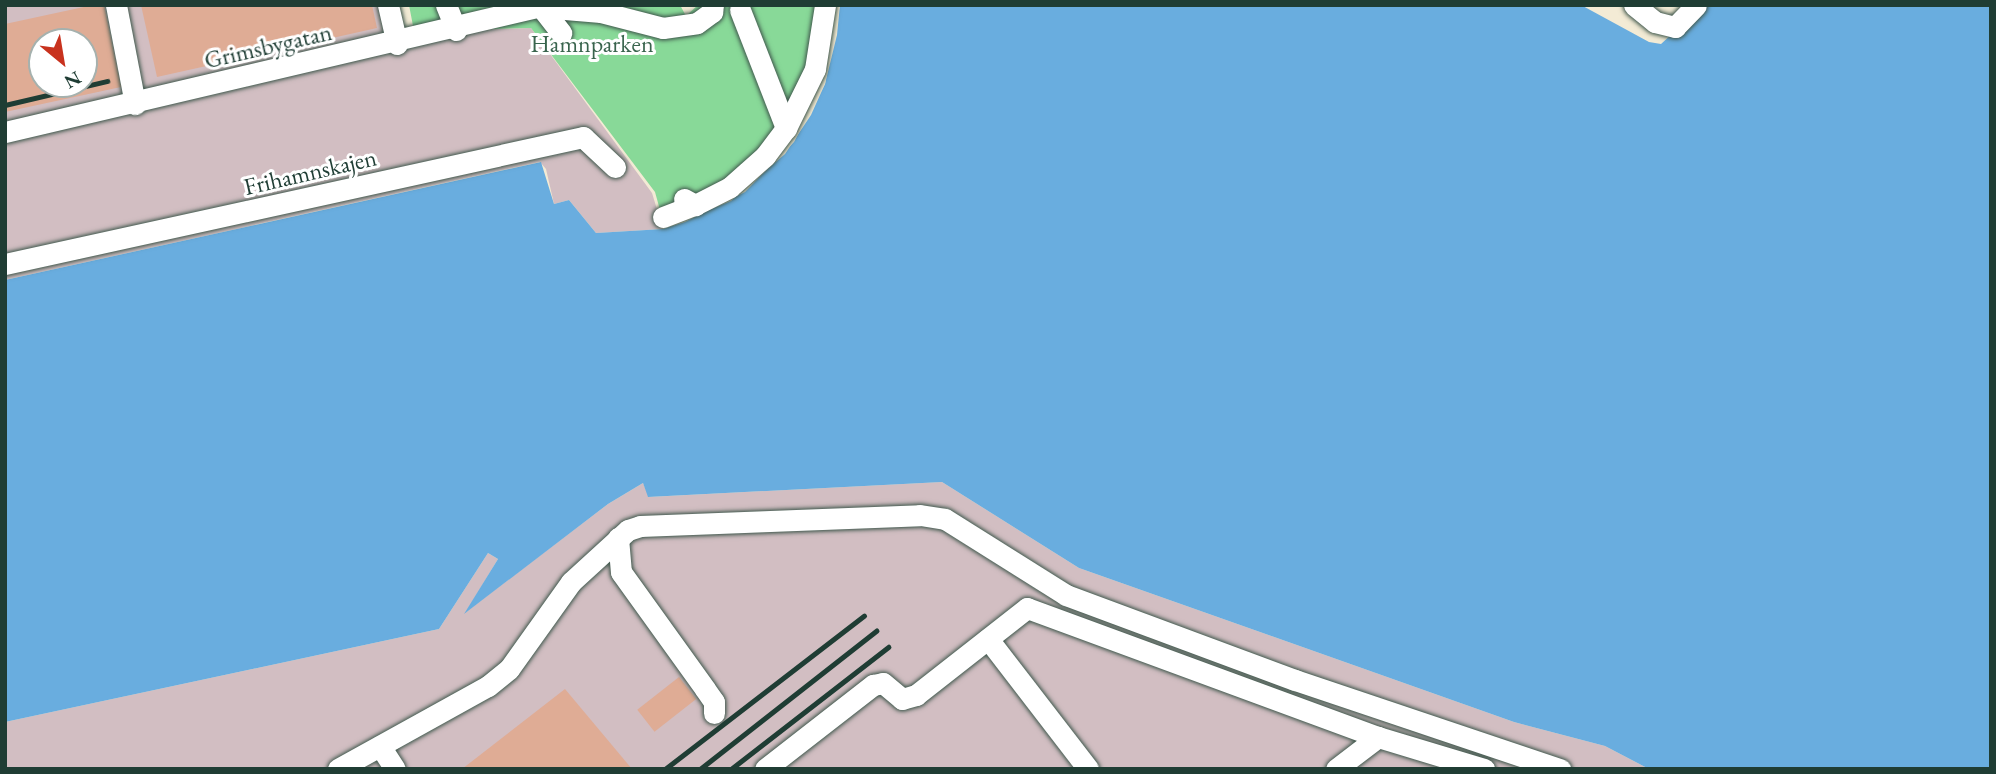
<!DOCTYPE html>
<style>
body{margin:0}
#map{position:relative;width:1996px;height:774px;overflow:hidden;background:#f3ebd5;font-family:"EB Garamond",serif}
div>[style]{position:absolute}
.industrial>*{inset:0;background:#d2bec2}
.green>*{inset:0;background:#88d998}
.water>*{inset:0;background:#69addf}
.pier>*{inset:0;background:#f3ebd5}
.building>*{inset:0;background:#dfac95;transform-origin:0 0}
.roads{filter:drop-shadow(0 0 2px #3f574c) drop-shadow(0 0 2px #3f574c)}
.minor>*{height:21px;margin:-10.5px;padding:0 10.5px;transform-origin:10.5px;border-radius:10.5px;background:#fff}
.rail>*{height:4.5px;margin:-2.25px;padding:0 2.25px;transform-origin:2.25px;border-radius:2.25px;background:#1f3d34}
span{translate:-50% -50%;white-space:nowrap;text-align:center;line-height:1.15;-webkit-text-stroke:6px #fff;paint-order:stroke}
.park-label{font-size:24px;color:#39644d}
.street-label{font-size:24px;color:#1f3d34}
.frame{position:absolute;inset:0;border:7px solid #1f3d34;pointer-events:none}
.north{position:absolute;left:28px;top:28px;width:70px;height:70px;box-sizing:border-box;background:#fff;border:2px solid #a5b1ae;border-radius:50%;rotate:150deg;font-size:19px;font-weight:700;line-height:28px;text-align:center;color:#1f3d34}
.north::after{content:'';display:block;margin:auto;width:24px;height:32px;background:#c8321e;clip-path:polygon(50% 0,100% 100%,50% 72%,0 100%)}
</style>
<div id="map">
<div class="industrial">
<i style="clip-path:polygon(evenodd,5px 5px,384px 5px,390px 33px,531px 28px,652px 193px,663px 229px,596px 233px,569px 200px,554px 204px,546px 169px,540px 162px,5px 280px,5px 5px,42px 42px,84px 42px,84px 84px,42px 84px,42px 42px)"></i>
<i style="clip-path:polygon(942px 482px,1079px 568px,1514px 722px,1605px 746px,1649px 769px,5px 769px,5px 722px,439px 629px,488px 553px,498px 559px,466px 612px,608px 504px,643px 483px,649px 497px)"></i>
</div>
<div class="green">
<i style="clip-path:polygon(409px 5px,680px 5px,686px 16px,698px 5px,833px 5px,768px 164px,660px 210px,655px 192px,531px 28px,414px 31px)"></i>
</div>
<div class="water">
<i style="clip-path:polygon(840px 5px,1581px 5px,1649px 42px,1661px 44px,1704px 5px,1991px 5px,1991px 769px,1649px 769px,1605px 746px,1514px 722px,1079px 568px,942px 482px,648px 497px,643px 483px,608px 504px,464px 614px,498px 559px,488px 553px,439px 629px,5px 722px,5px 280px,541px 162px,554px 204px,569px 200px,596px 233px,663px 229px,685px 222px,745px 192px,794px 142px,825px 84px)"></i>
</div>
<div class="pier">
<i style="clip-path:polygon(836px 5px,840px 5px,837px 35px,825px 84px,811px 115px,785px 154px,731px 201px,663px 229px,743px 189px,783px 151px,808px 113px,822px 83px)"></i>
</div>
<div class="building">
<i style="clip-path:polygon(evenodd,93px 5px,104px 5px,121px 87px,5px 112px,5px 24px,93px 5px,42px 42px,84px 42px,84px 84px,42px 84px,42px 42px)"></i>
<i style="clip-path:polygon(141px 5px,372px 5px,377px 28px,157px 77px)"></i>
<i style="left:679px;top:677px;width:28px;height:53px;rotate:52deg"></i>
<i style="clip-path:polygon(565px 689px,632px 769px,462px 769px)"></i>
</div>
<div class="roads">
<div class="minor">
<i style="left:116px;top:5px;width:101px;rotate:79.1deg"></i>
<i style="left:388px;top:5px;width:40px;rotate:77deg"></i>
<i style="left:446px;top:5px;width:27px;rotate:68deg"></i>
<i style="left:1634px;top:5px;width:27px;rotate:39deg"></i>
<i style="left:1655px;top:22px;width:21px;rotate:14deg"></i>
<i style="left:1675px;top:27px;width:30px;rotate:-46deg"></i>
<i style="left:541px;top:7px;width:60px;rotate:4.8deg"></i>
<i style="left:601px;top:12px;width:64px;rotate:14.5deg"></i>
<i style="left:663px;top:28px;width:34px;rotate:-8deg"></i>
<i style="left:697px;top:23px;width:19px;rotate:-36deg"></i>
<i style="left:712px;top:12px;width:7px;rotate:-82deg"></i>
<i style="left:541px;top:7px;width:33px;rotate:52deg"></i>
<i style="left:740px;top:10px;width:127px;rotate:68.7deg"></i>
<i style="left:5px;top:132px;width:555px;rotate:-13.23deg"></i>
<i style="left:684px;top:199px;width:13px;rotate:29deg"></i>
<i style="left:695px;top:205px;width:39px;rotate:-27deg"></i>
<i style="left:730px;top:187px;width:47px;rotate:-41.5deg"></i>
<i style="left:765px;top:156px;width:35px;rotate:-53deg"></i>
<i style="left:786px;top:128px;width:66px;rotate:-63.8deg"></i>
<i style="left:815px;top:69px;width:65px;rotate:-81.1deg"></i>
<i style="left:663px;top:217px;width:34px;rotate:-21deg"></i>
<i style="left:5px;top:264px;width:592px;rotate:-12.39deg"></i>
<i style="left:583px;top:137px;width:44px;rotate:43.2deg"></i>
<i style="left:618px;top:538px;width:34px;rotate:85deg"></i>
<i style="left:621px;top:572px;width:144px;rotate:54.3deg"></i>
<i style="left:705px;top:689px;width:16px;rotate:55deg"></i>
<i style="left:714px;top:702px;width:11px;rotate:90deg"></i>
<i style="left:988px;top:639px;width:164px;rotate:52.4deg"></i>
<i style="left:380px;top:746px;width:27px;rotate:57deg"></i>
<i style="left:338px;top:769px;width:171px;rotate:-29deg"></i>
<i style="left:488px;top:686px;width:27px;rotate:-39deg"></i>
<i style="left:509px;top:669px;width:107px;rotate:-54.5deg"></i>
<i style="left:571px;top:582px;width:77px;rotate:-42.4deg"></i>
<i style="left:628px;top:530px;width:13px;rotate:-18deg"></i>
<i style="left:640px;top:526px;width:280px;rotate:-2.2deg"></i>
<i style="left:920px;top:515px;width:25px;rotate:9deg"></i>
<i style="left:945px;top:519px;width:143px;rotate:32.1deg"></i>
<i style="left:1066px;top:595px;width:244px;rotate:20.4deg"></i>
<i style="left:1295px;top:680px;width:280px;rotate:18.6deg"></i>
<i style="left:765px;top:769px;width:137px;rotate:-37.9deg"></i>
<i style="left:873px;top:685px;width:10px;rotate:-11deg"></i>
<i style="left:883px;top:683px;width:25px;rotate:40deg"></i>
<i style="left:902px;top:699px;width:15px;rotate:-16deg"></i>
<i style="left:916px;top:695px;width:141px;rotate:-38.1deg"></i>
<i style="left:1027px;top:608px;width:374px;rotate:20.2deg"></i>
<i style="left:1378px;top:737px;width:111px;rotate:16.8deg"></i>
<i style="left:1336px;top:769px;width:53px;rotate:-37.3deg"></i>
</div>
</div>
<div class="rail">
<i style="left:5px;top:105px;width:105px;rotate:-13.2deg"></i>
<i style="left:665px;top:769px;width:251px;rotate:-37.6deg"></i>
<i style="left:700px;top:769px;width:224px;rotate:-38.1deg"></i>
<i style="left:731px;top:769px;width:199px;rotate:-37.8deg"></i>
</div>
<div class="park-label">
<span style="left:592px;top:44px">Hamnparken</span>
</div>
<div class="street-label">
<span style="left:268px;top:46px;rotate:-13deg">Grimsbygatan</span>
<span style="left:310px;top:172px;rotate:-13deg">Frihamnskajen</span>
</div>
<div class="frame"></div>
<div class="north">N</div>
</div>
